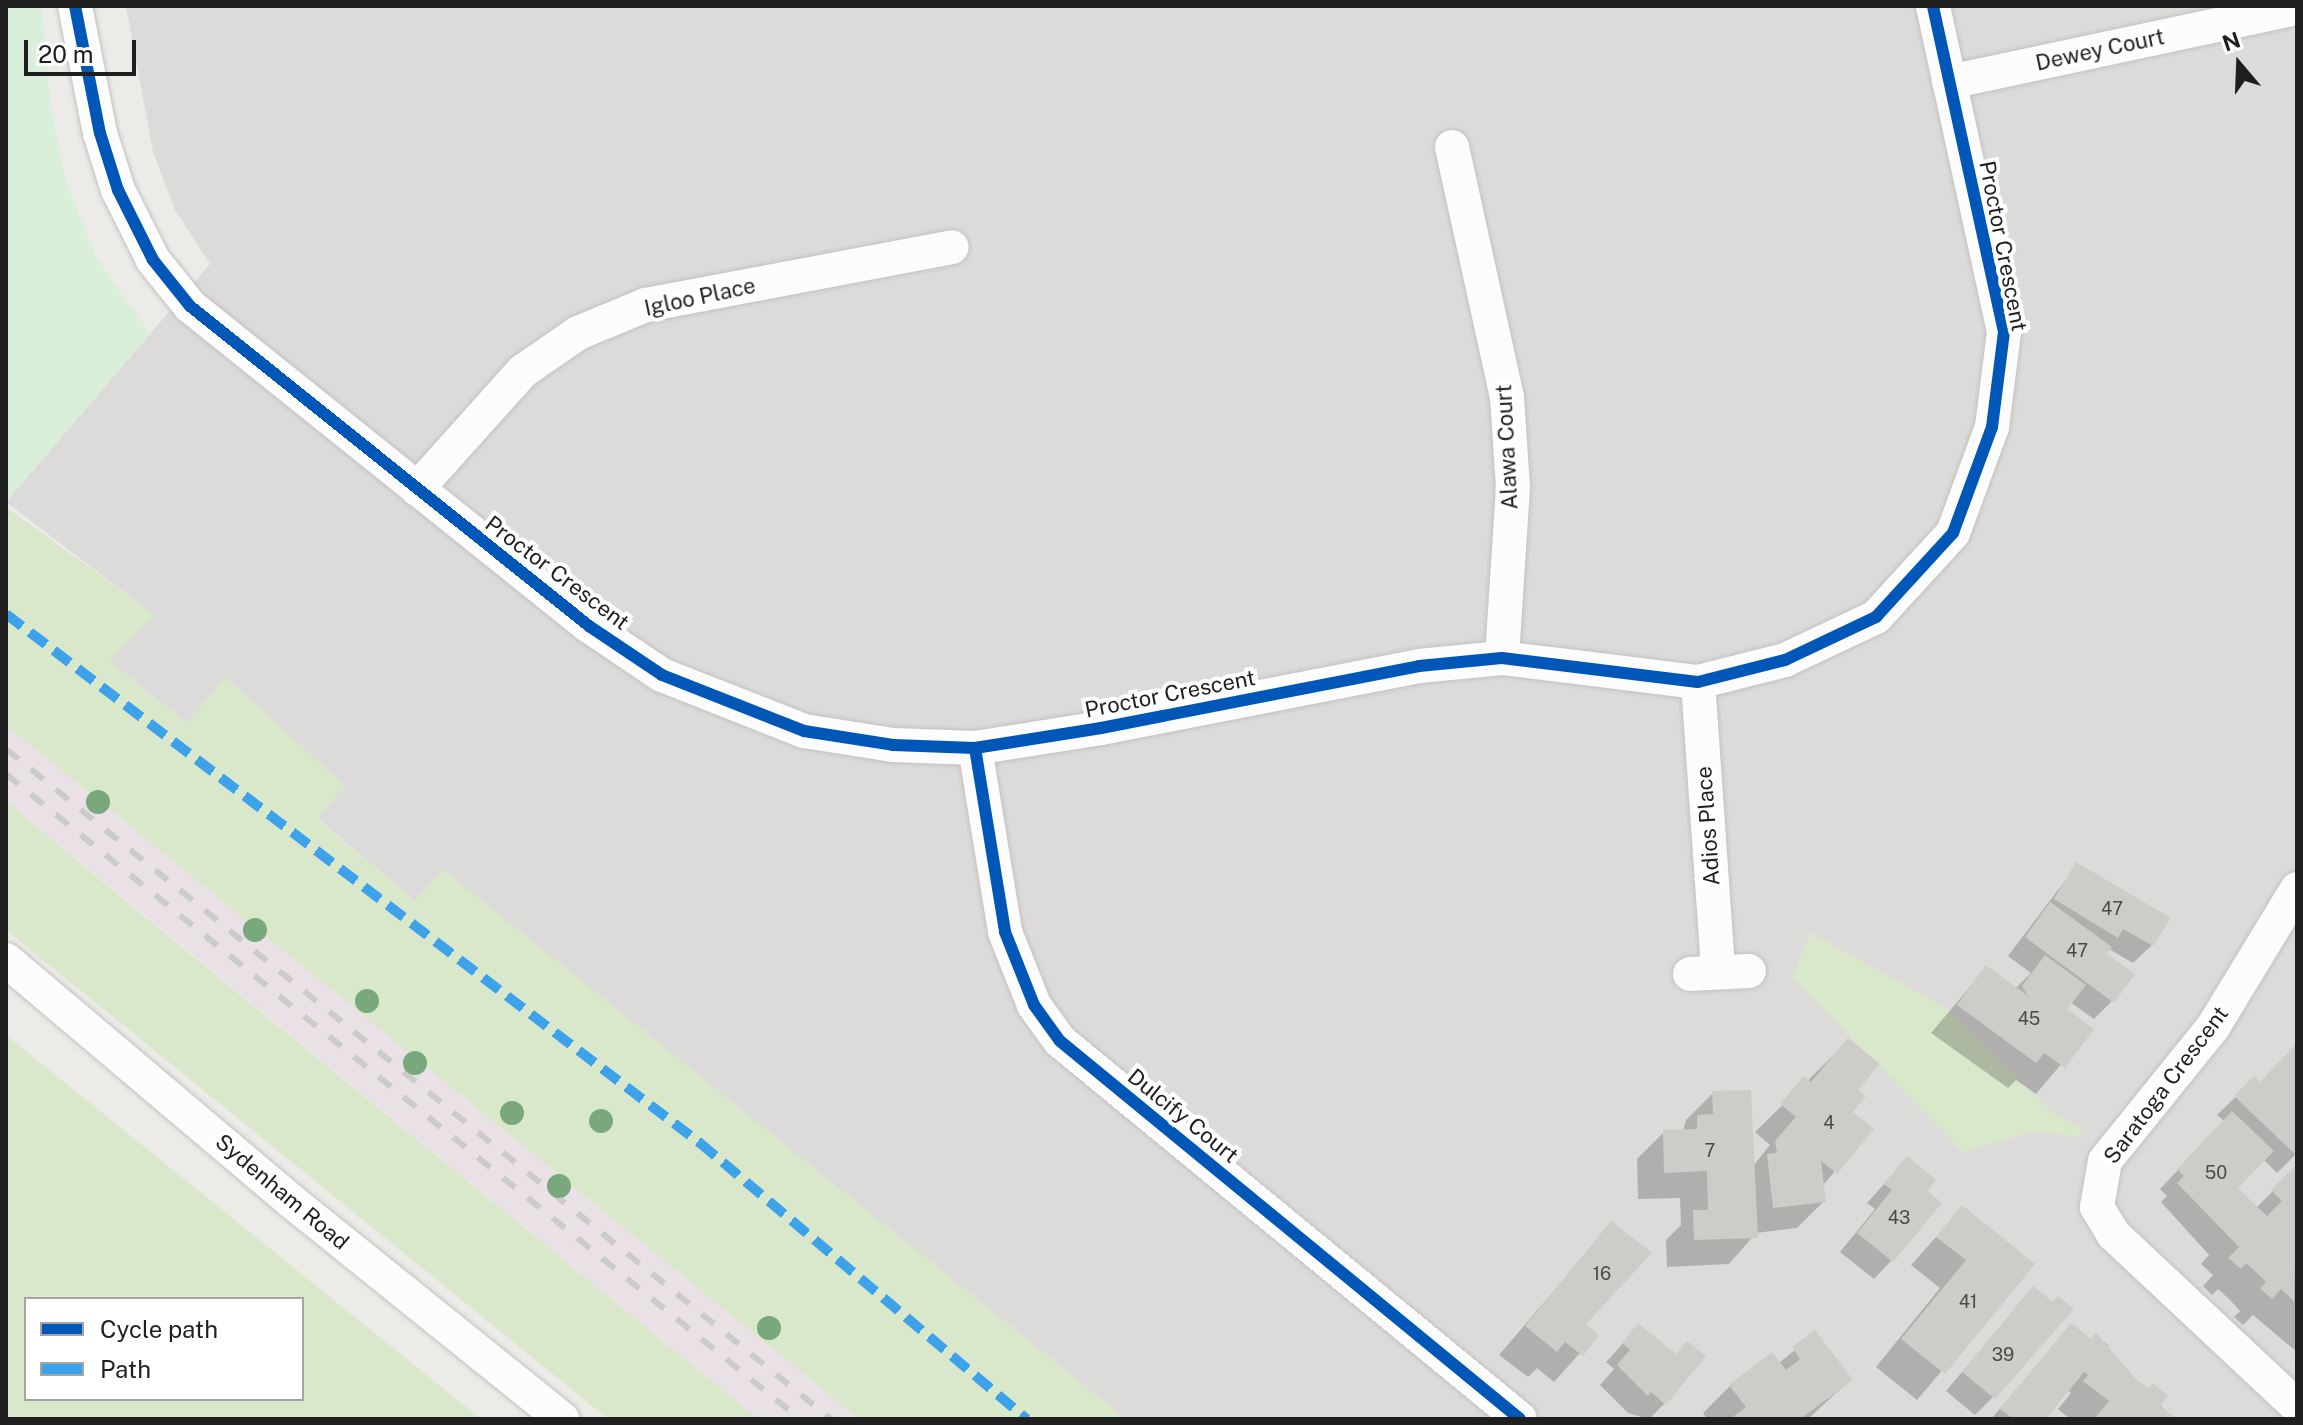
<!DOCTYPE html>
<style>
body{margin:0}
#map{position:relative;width:2303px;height:1425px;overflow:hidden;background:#edebe8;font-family:"Public Sans",sans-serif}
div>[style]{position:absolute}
.residential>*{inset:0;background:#dcdbd9}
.industrial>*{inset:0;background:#eae1e6}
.grass>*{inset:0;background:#d9e7ca}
.park>*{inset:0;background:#d9efda}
.shadow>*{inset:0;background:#0003}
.building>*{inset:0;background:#ceccc9}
.roads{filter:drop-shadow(0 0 2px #c3c2c0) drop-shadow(0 0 2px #c3c2c0)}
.street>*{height:34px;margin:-17px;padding:0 17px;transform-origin:17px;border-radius:17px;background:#fcfcfc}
.rail>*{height:6px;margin-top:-3px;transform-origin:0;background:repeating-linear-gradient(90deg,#cbcbca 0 16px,transparent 0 32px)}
.quiet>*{height:10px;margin-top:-5px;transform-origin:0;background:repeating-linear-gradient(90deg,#3da2ea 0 20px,transparent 0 30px)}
.cycleway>*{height:12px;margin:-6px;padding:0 6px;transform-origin:6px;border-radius:6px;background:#0057b8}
.trees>*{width:24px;height:24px;margin:-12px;border-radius:50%;background:#78a87c}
span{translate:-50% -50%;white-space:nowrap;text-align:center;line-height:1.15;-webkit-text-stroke:8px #fff;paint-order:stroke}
.number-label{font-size:18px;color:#4b4a4a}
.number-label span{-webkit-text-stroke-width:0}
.street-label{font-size:22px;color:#1f1f1f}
.frame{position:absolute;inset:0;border:8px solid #1f1f1f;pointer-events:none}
.legend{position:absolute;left:24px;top:1297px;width:280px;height:104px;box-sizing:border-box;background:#fff;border:2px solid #a5a5a5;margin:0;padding:10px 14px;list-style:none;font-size:24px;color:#1f1f1f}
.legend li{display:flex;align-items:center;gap:16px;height:40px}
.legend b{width:40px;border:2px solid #a5a5a5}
.north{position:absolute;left:2199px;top:24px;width:80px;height:80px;-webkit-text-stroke:6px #fff;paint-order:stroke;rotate:341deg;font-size:22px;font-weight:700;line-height:32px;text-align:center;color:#1f1f1f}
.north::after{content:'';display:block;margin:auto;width:28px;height:36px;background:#1f1f1f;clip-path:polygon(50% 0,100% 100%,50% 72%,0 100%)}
.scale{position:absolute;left:24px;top:40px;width:112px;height:36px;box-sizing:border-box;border:4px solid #1f1f1f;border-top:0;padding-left:10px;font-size:24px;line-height:28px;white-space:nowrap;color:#1f1f1f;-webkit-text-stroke:6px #fff;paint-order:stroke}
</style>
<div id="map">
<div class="residential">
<i style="clip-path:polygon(126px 6px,2297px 6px,2297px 1419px,1126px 1419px,443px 870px,415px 901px,317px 818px,344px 787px,226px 678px,187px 723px,109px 661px,154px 615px,6px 502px,210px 264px,175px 210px,153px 152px)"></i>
</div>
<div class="industrial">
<i style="clip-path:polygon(6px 725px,859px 1419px,758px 1419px,6px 801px)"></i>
</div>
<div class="grass">
<i style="clip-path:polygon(6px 507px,155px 615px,109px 661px,187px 723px,226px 677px,345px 786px,317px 819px,415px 901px,443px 869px,1126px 1419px,859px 1419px,6px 725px)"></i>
<i style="clip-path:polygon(6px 801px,133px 907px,758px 1419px,608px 1419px,6px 930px)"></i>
<i style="clip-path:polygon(1810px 932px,1944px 1007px,2053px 1113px,2083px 1128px,2078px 1136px,2031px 1132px,1963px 1152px,1793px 978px)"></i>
<i style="clip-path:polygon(evenodd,6px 1035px,481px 1419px,6px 1419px,6px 1035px,26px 1299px,302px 1299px,302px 1399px,26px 1399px,26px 1299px)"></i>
</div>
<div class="park">
<i style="clip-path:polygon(6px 6px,41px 6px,52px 114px,66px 182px,96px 256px,150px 334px,6px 502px)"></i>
</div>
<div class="shadow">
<i style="clip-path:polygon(2077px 865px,2152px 945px,2133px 963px,2109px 949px,2104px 955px,2112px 1001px,2094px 1019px,2070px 1002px,2064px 1010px,2091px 1029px,2036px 1094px,2016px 1080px,2008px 1088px,1931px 1033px,1986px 968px,2015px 989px,2031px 973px,2008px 956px)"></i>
<i style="clip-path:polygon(1848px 1041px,1855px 1090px,1850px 1112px,1872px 1130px,1822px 1186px,1824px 1201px,1797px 1228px,1756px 1233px,1729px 1264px,1667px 1267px,1666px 1240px,1681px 1225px,1680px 1198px,1638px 1199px,1637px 1159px,1664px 1132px,1683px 1131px,1686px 1120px,1713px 1093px,1753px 1166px,1770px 1145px,1755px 1132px)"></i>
<i style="clip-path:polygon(2297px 1049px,2297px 1153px,2277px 1173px,2263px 1159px,2235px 1188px,2256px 1208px,2297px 1167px,2297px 1352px,2253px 1315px,2243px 1325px,2234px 1317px,2240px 1311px,2229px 1299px,2218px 1289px,2212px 1295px,2203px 1286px,2213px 1275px,2201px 1264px,2209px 1255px,2161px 1202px,2167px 1196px,2160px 1189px,2224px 1121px,2217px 1115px,2254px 1079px,2259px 1084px)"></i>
<i style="clip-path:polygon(1907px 1158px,1892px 1260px,1874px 1279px,1840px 1252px,1875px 1209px,1867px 1203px)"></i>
<i style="clip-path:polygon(1962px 1208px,2032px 1264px,1917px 1400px,1876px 1367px,1940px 1288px,1911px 1265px)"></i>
<i style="clip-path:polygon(1612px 1223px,1583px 1325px,1596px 1335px,1554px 1382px,1537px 1368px,1528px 1377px,1499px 1355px)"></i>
<i style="clip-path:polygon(2033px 1288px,1993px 1397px,1975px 1415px,1946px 1391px)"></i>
<i style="clip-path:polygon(1639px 1326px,1675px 1355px,1664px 1404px,1649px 1419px,1628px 1413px,1600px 1385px,1614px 1369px,1606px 1362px)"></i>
<i style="clip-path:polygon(2071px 1326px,2090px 1341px,2096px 1336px,2109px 1346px,2105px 1351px,2174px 1419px,2070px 1419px,2058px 1409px,2071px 1393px,2067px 1390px,2043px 1419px,1991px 1419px)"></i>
<i style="clip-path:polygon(1815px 1333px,1850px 1380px,1808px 1419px,1707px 1419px,1703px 1413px,1730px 1386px,1778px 1364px)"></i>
</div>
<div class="building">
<i style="clip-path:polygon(2076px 862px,2171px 918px,2153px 946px,2123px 929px,2118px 938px,2054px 899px)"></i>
<i style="clip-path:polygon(2050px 902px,2112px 947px,2107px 954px,2135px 974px,2114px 1003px,2025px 937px)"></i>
<i style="clip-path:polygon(2045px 955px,2086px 985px,2067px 1009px,2094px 1029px,2065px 1068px,2044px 1053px,2036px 1063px,1957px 1005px,1986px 965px,2028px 996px,2022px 986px)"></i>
<i style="clip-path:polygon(1848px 1038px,1880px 1064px,1858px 1090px,1866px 1096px,1853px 1112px,1874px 1129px,1837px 1174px,1821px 1161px,1826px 1202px,1773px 1208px,1767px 1154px,1777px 1153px,1775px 1141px,1796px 1117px,1780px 1104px,1804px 1076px,1811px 1082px)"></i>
<i style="clip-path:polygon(2295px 1045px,2297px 1046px,2297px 1156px,2234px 1096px,2254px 1076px,2260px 1082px)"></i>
<i style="clip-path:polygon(1751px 1090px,1758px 1238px,1694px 1240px,1693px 1210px,1708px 1210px,1707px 1171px,1664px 1173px,1663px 1130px,1697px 1129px,1697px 1115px,1713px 1114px,1712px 1091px)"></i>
<i style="clip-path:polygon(2232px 1111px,2274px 1151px,2238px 1188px,2267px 1216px,2282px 1201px,2271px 1190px,2297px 1164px,2294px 1301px,2281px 1289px,2272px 1299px,2260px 1288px,2266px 1282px,2256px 1272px,2246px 1263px,2241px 1269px,2228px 1258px,2239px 1247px,2177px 1183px,2184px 1176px,2177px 1169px)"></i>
<i style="clip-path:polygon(1907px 1156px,1936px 1180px,1928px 1191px,1942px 1203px,1893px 1262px,1857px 1233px,1892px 1190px,1884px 1184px)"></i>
<i style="clip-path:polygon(1962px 1205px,2035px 1264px,1945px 1374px,1901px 1339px,1966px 1260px,1936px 1237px)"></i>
<i style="clip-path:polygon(1611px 1221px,1652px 1253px,1586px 1324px,1599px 1335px,1583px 1356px,1565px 1342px,1557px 1352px,1525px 1326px)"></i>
<i style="clip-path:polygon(2033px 1286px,2053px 1302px,2058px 1296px,2074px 1309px,1995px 1399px,1962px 1372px)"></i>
<i style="clip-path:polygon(1638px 1323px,1676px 1354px,1687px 1341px,1706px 1356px,1666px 1405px,1651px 1392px,1648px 1396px,1617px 1365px,1630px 1350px,1622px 1343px)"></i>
<i style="clip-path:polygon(2071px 1323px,2091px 1339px,2096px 1333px,2136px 1379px,2148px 1388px,2153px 1383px,2168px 1396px,2160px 1406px,2177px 1419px,2094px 1419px,2109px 1401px,2083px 1381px,2088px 1375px,2084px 1372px,2046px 1419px,2013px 1419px,2000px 1409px)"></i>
<i style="clip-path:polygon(1815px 1330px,1853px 1380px,1800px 1419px,1730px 1419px,1746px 1407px,1729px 1385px,1772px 1352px,1786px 1370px,1800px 1359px,1792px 1347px)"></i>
</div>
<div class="roads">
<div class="street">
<i style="left:75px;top:6px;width:129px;rotate:78.9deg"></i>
<i style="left:100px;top:133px;width:60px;rotate:72.5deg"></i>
<i style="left:118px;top:190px;width:78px;rotate:63.4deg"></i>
<i style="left:153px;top:260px;width:59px;rotate:51.2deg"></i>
<i style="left:190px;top:306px;width:511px;rotate:38.73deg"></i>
<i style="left:589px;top:626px;width:88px;rotate:33.9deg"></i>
<i style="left:662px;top:675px;width:153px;rotate:21.5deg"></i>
<i style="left:804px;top:731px;width:90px;rotate:8.9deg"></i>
<i style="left:893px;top:745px;width:82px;rotate:2.1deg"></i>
<i style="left:975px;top:748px;width:128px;rotate:-9deg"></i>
<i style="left:1101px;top:728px;width:324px;rotate:-11deg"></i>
<i style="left:1419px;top:666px;width:83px;rotate:-5.5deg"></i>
<i style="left:1502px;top:658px;width:197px;rotate:7deg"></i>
<i style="left:1698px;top:682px;width:90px;rotate:-14.2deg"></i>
<i style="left:1785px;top:660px;width:101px;rotate:-25.3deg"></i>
<i style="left:1876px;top:617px;width:114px;rotate:-47.5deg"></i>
<i style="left:1953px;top:533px;width:113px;rotate:-69.8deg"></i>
<i style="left:1992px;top:427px;width:96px;rotate:-82.8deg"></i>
<i style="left:2004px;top:332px;width:334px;rotate:-102.3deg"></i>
<i style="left:1949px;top:82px;width:356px;rotate:-12deg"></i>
<i style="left:1452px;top:147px;width:256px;rotate:77.6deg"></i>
<i style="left:1507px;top:397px;width:90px;rotate:86.2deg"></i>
<i style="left:1513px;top:487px;width:171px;rotate:93.7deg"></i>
<i style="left:417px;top:489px;width:159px;rotate:-48.1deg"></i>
<i style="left:523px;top:371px;width:67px;rotate:-34.6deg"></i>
<i style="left:578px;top:333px;width:74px;rotate:-22.4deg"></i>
<i style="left:646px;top:305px;width:311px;rotate:-10.7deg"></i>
<i style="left:1698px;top:682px;width:289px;rotate:86deg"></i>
<i style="left:975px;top:748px;width:186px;rotate:80.7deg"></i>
<i style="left:1005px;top:932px;width:79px;rotate:68.3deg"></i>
<i style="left:1034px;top:1005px;width:44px;rotate:54.2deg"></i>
<i style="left:1060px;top:1041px;width:595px;rotate:39.41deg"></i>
<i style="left:2297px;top:889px;width:162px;rotate:121.3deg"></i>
<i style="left:2213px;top:1027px;width:172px;rotate:128.9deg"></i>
<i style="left:2105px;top:1161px;width:47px;rotate:99.9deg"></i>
<i style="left:2097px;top:1207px;width:31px;rotate:59deg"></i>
<i style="left:2113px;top:1234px;width:252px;rotate:43.1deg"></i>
<i style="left:6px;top:960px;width:373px;rotate:40.2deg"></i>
<i style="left:291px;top:1201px;width:348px;rotate:38.8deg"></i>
<i style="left:1690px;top:974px;width:59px;rotate:-2.9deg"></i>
</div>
</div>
<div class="rail">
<i style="left:6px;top:749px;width:1063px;rotate:39.08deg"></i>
<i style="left:6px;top:774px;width:1023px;rotate:39.09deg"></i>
</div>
<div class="quiet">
<i style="left:6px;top:614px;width:873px;rotate:37.32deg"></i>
<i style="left:700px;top:1143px;width:428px;rotate:40.2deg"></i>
</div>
<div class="cycleway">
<i style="left:75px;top:6px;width:129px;rotate:78.9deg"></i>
<i style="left:100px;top:133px;width:60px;rotate:72.5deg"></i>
<i style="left:118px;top:190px;width:78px;rotate:63.4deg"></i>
<i style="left:153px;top:260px;width:59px;rotate:51.2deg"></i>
<i style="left:190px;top:306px;width:511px;rotate:38.73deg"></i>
<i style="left:589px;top:626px;width:88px;rotate:33.9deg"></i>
<i style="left:662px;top:675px;width:153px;rotate:21.5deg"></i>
<i style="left:804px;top:731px;width:90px;rotate:8.9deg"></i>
<i style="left:893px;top:745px;width:82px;rotate:2.1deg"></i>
<i style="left:975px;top:748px;width:128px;rotate:-9deg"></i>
<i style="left:1101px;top:728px;width:324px;rotate:-11deg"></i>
<i style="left:1419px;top:666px;width:83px;rotate:-5.5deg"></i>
<i style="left:1502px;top:658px;width:197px;rotate:7deg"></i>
<i style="left:1698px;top:682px;width:90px;rotate:-14.2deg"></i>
<i style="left:1785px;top:660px;width:101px;rotate:-25.3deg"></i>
<i style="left:1876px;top:617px;width:114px;rotate:-47.5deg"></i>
<i style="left:1953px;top:533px;width:113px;rotate:-69.8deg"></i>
<i style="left:1992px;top:427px;width:96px;rotate:-82.8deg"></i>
<i style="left:2004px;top:332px;width:334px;rotate:-102.3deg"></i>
<i style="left:975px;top:748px;width:186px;rotate:80.7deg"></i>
<i style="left:1005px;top:932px;width:79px;rotate:68.3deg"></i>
<i style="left:1034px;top:1005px;width:44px;rotate:54.2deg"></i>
<i style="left:1060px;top:1041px;width:595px;rotate:39.41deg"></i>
</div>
<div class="trees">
<i style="left:98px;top:802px"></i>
<i style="left:255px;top:930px"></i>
<i style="left:367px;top:1001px"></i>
<i style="left:415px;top:1063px"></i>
<i style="left:512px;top:1113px"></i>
<i style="left:601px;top:1121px"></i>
<i style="left:559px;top:1186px"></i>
<i style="left:769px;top:1328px"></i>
</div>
<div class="number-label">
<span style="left:2112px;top:909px">47</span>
<span style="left:2077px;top:951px">47</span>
<span style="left:2029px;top:1019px">45</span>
<span style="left:1829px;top:1123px">4</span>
<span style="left:1710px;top:1151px">7</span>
<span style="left:2216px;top:1173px">50</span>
<span style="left:1899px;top:1218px">43</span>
<span style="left:1602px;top:1274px">16</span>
<span style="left:1968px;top:1302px">41</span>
<span style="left:2003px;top:1355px">39</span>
</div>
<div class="street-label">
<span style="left:2100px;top:50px;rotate:-12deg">Dewey Court</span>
<span style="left:2003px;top:246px;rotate:79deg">Proctor Crescent</span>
<span style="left:700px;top:297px;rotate:-12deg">Igloo Place</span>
<span style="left:1507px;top:447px;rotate:-93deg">Alawa Court</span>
<span style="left:557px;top:573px;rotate:37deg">Proctor Crescent</span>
<span style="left:1170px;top:694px;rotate:-11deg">Proctor Crescent</span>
<span style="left:1708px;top:826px;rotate:-94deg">Adios Place</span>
<span style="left:2166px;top:1085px;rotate:-53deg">Saratoga Crescent</span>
<span style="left:1183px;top:1116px;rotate:39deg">Dulcify Court</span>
<span style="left:282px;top:1192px;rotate:40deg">Sydenham Road</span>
</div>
<div class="frame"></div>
<ul class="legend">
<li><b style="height:10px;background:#0057b8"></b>Cycle path</li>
<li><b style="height:10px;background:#3da2ea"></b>Path</li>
</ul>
<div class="north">N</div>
<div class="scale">20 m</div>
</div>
